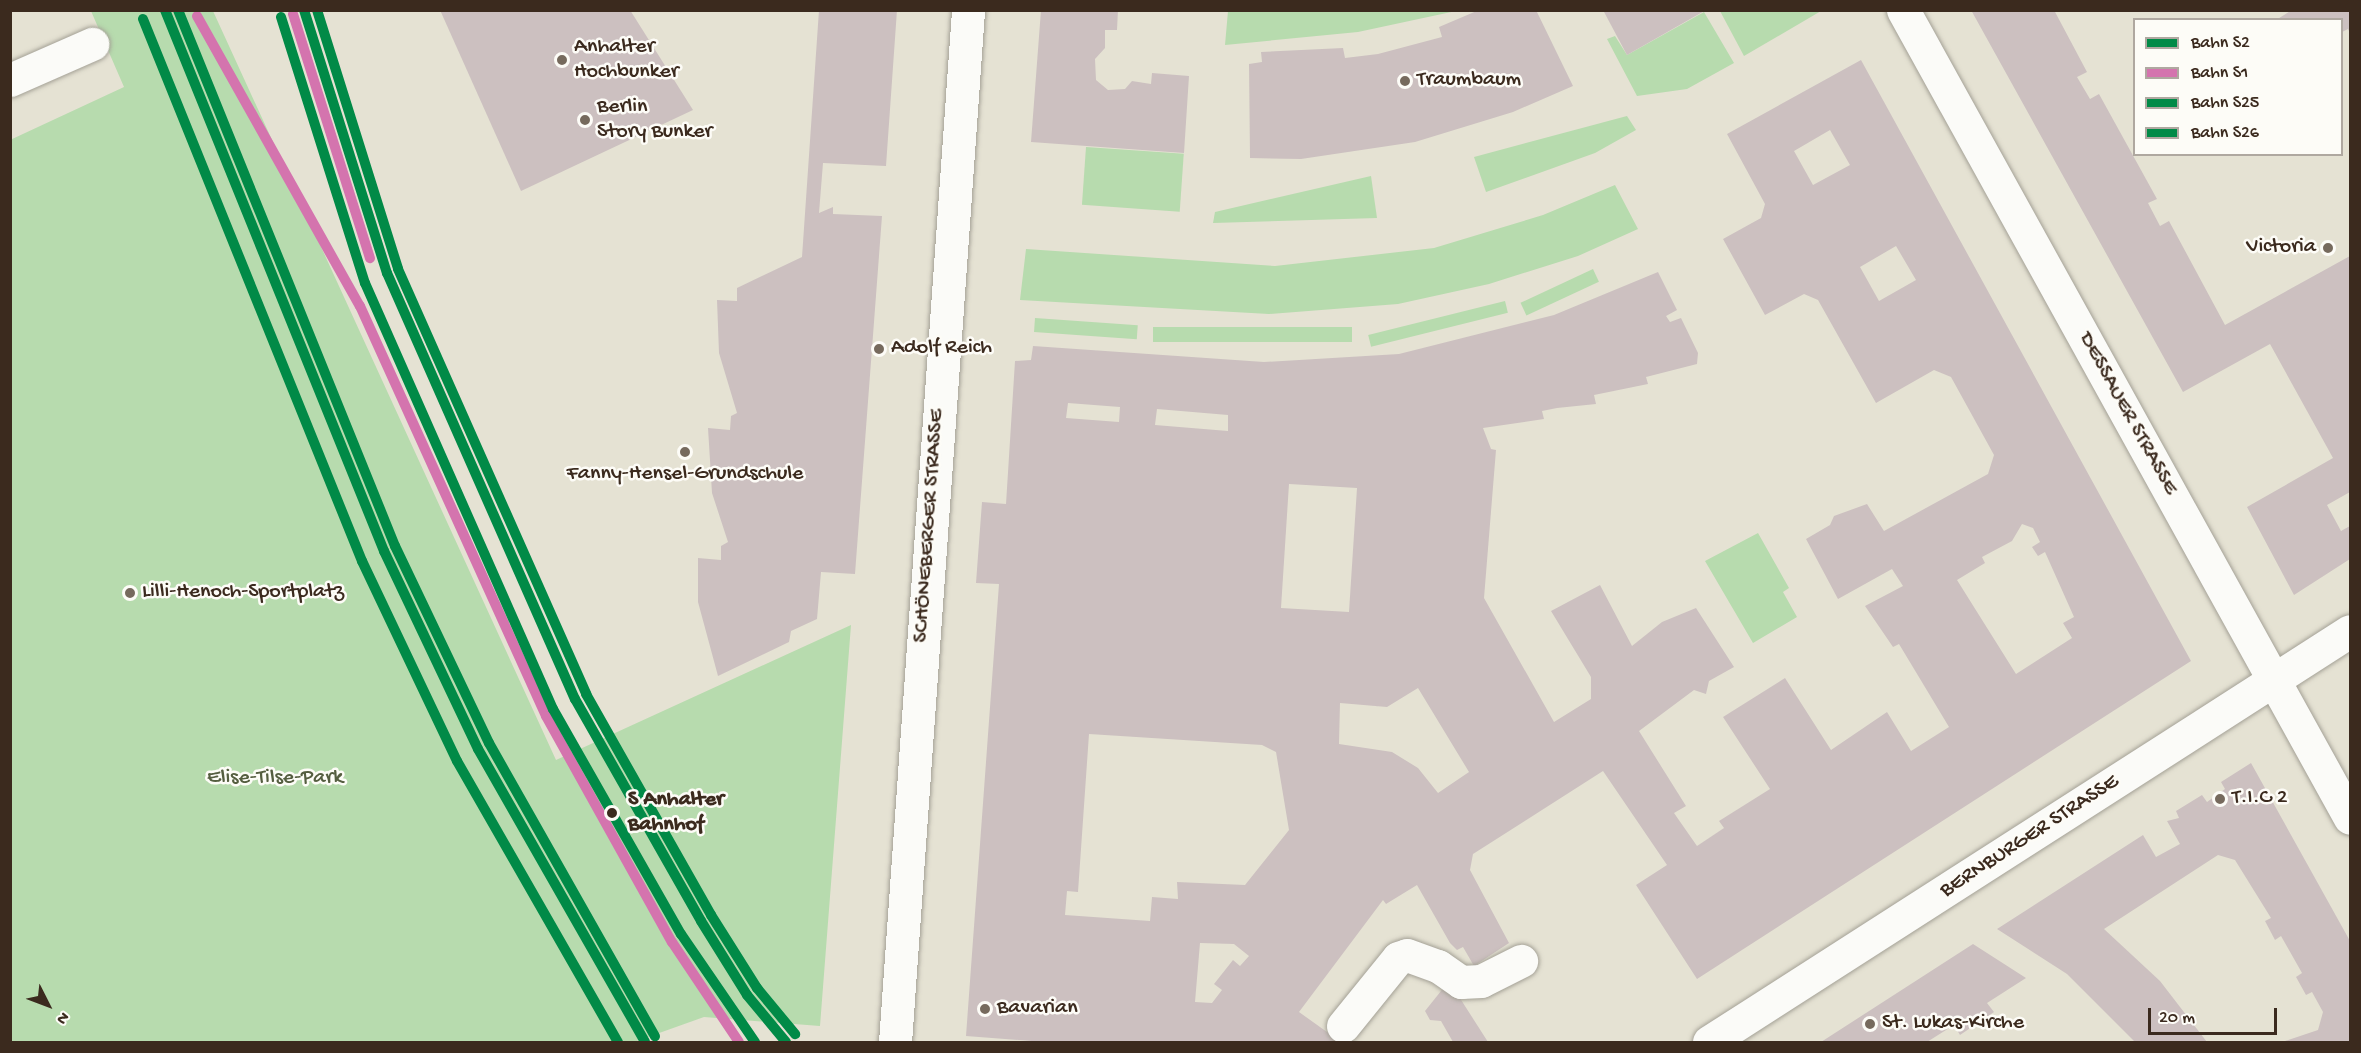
<!DOCTYPE html>
<meta charset="utf-8">
<style>
body{margin:0}
#map{position:relative;width:2361px;height:1053px;overflow:hidden;background:#e5e2d3;font-family:"Gochi Hand",sans-serif}
div>[style]{position:absolute}
.green>*{inset:0;background:#b7dbae;transform-origin:0 0}
.building>*{inset:0;background:#ccc0c0}
.roads{filter:drop-shadow(0 0 2px #a4a196) drop-shadow(0 0 2px #a4a196)}
.minor>*{height:33px;margin:-16.5px;padding:0 16.5px;transform-origin:16.5px;border-radius:16.5px;background:#fbfbf8}
.rail-1>*{height:10px;margin:-5px;padding:0 5px;transform-origin:5px;border-radius:5px;background:#018a47}
.rail-2>*{height:10px;margin:-5px;padding:0 5px;transform-origin:5px;border-radius:5px;background:#d474ae}
.rail-3>*{height:10px;margin:-5px;padding:0 5px;transform-origin:5px;border-radius:5px;background:#018a47}
.rail-4>*{height:10px;margin:-5px;padding:0 5px;transform-origin:5px;border-radius:5px;background:#018a47}
.dots>*{width:16px;height:16px;translate:-50% -50%;box-sizing:border-box;border:3px solid #fdfcf7;border-radius:50%}
span{translate:-50% -50%;white-space:nowrap;text-align:center;line-height:1.15;-webkit-text-stroke:5px #fdfcf7;paint-order:stroke}
.poi-label{font-size:22px;color:#3b2a1e}
.left{translate:0 -50%;text-align:left}
.right{translate:-100% -50%;text-align:right}
.street-label{font-size:22px;color:#3b2a1e}
.park-label{font-size:22px;color:#555e40}
.stop-label{font-size:22px;color:#3b2a1e;font-weight:700}
.frame{position:absolute;inset:0;border:12px solid #3b2a1e;pointer-events:none}
.legend{position:absolute;left:2133px;top:18px;width:210px;height:138px;box-sizing:border-box;background:#fdfcf7;border:2px solid #afa8a0;margin:0;padding:8px 10px;list-style:none;font-size:18px;color:#3b2a1e}
.legend li{display:flex;align-items:center;gap:12px;height:30px}
.legend b{width:30px;border:2px solid #afa8a0}
.north{position:absolute;left:18px;top:975px;width:60px;height:60px;-webkit-text-stroke:4px #fdfcf7;paint-order:stroke;rotate:132deg;font-size:16px;font-weight:700;line-height:24px;text-align:center;color:#3b2a1e}
.north::after{content:'';display:block;margin:auto;width:21px;height:27px;background:#3b2a1e;clip-path:polygon(50% 0,100% 100%,50% 72%,0 100%)}
.scale{position:absolute;left:2148px;top:1008px;width:129px;height:27px;box-sizing:border-box;border:3px solid #3b2a1e;border-top:0;padding-left:8px;font-size:18px;line-height:21px;white-space:nowrap;color:#3b2a1e;-webkit-text-stroke:4px #fdfcf7;paint-order:stroke}
</style>
<div id="map">
<div class="green">
<i style="clip-path:polygon(91px 11px,213px 11px,556px 760px,851px 625px,820px 1026px,704px 1017px,634px 1042px,11px 1042px,10px 140px,124px 87px)"></i>
<i style="clip-path:polygon(1228px 11px,1228px 10px,1456px 11px,1358px 32px,1225px 45px)"></i>
<i style="clip-path:polygon(1720px 11px,1821px 11px,1744px 56px)"></i>
<i style="clip-path:polygon(1704px 12px,1734px 63px,1687px 89px,1637px 96px,1607px 39px,1615px 36px,1627px 55px)"></i>
<i style="clip-path:polygon(1627px 116px,1636px 130px,1595px 153px,1486px 192px,1474px 157px)"></i>
<i style="left:1086px;top:147px;width:98px;height:58px;rotate:4deg"></i>
<i style="clip-path:polygon(1371px 176px,1377px 218px,1213px 223px,1215px 212px)"></i>
<i style="clip-path:polygon(1615px 185px,1638px 229px,1578px 256px,1489px 284px,1398px 304px,1269px 314px,1020px 300px,1026px 249px,1275px 266px,1434px 248px,1543px 215px)"></i>
<i style="left:1593px;top:269px;width:14px;height:80px;rotate:65deg"></i>
<i style="left:1505px;top:301px;width:12px;height:141px;rotate:76deg"></i>
<i style="left:1035px;top:318px;width:103px;height:14px;rotate:4deg"></i>
<i style="left:1153px;top:327px;width:199px;height:15px"></i>
<i style="clip-path:polygon(1758px 533px,1789px 588px,1783px 592px,1797px 617px,1753px 643px,1705px 561px)"></i>
</div>
<div class="building">
<i style="clip-path:polygon(440px 10px,630px 10px,693px 110px,521px 191px)"></i>
<i style="clip-path:polygon(819px 10px,897px 10px,886px 166px,823px 163px,819px 213px,833px 207px,833px 214px,882px 216px,855px 574px,821px 572px,817px 619px,791px 631px,789px 642px,718px 676px,698px 602px,698px 558px,721px 560px,721px 546px,728px 542px,712px 493px,708px 428px,730px 430px,731px 416px,737px 413px,719px 353px,717px 300px,737px 301px,737px 288px,802px 257px)"></i>
<i style="clip-path:polygon(1041px 10px,1118px 10px,1117px 30px,1105px 30px,1105px 48px,1095px 59px,1096px 80px,1108px 90px,1125px 89px,1132px 81px,1151px 84px,1152px 73px,1189px 76px,1184px 153px,1031px 142px)"></i>
<i style="clip-path:polygon(1479px 10px,1536px 10px,1573px 86px,1513px 112px,1415px 142px,1301px 159px,1250px 158px,1249px 64px,1262px 62px,1261px 52px,1343px 48px,1345px 58px,1378px 54px,1442px 37px,1439px 27px)"></i>
<i style="clip-path:polygon(1603px 10px,1706px 10px,1627px 55px)"></i>
<i style="clip-path:polygon(1971px 10px,2054px 10px,2087px 72px,2077px 77px,2090px 99px,2099px 94px,2157px 199px,2148px 203px,2160px 226px,2169px 221px,2225px 325px,2350px 256px,2350px 492px,2327px 505px,2341px 531px,2350px 526px,2350px 559px,2294px 595px,2247px 507px,2333px 458px,2270px 344px,2183px 392px)"></i>
<i style="clip-path:polygon(2292px 10px,2350px 10px,2350px 33px,2348px 29px,2342px 32px,2342px 20px,2276px 20px)"></i>
<i style="clip-path:polygon(evenodd,1861px 60px,2191px 661px,1697px 979px,1636px 885px,1667px 865px,1603px 771px,1473px 854px,1470px 870px,1509px 943px,1474px 966px,1463px 947px,1457px 950px,1450px 943px,1417px 885px,1386px 904px,1383px 900px,1299px 1012px,1341px 1042px,1044px 1042px,966px 1036px,999px 584px,976px 583px,982px 502px,1006px 504px,1015px 361px,1031px 360px,1033px 346px,1264px 362px,1399px 354px,1554px 315px,1658px 272px,1677px 310px,1666px 316px,1670px 322px,1681px 318px,1698px 353px,1697px 364px,1646px 377px,1648px 384px,1594px 395px,1596px 404px,1557px 408px,1542px 411px,1544px 419px,1483px 428px,1491px 449px,1496px 450px,1484px 598px,1554px 722px,1591px 699px,1591px 677px,1551px 611px,1600px 585px,1632px 646px,1662px 622px,1696px 608px,1734px 667px,1709px 681px,1706px 694px,1694px 690px,1639px 731px,1686px 806px,1674px 813px,1697px 846px,1724px 828px,1719px 821px,1770px 789px,1723px 717px,1785px 678px,1831px 750px,1887px 712px,1911px 751px,1949px 727px,1899px 644px,1893px 647px,1865px 606px,1903px 586px,1892px 569px,1838px 599px,1806px 539px,1830px 525px,1834px 516px,1867px 504px,1884px 531px,1988px 474px,1994px 455px,1951px 377px,1934px 370px,1876px 403px,1818px 300px,1804px 294px,1765px 315px,1723px 239px,1761px 218px,1765px 204px,1727px 134px,1861px 60px,1830px 130px,1850px 165px,1813px 185px,1794px 151px,1830px 130px,1861px 60px,1896px 246px,1916px 280px,1879px 301px,1860px 267px,1896px 246px,1861px 60px,1068px 403px,1120px 407px,1119px 422px,1066px 418px,1068px 403px,1861px 60px,1157px 409px,1228px 415px,1228px 431px,1155px 425px,1157px 409px,1861px 60px,1289px 484px,1357px 488px,1349px 612px,1281px 608px,1289px 484px,1861px 60px,2022px 524px,2033px 528px,2040px 542px,2032px 547px,2038px 556px,2045px 552px,2074px 617px,2063px 623px,2072px 638px,2016px 674px,1957px 580px,1985px 563px,1982px 557px,2012px 541px,2022px 524px,1861px 60px,1418px 688px,1469px 772px,1438px 793px,1418px 768px,1392px 752px,1339px 744px,1340px 703px,1387px 707px,1418px 688px,1861px 60px,1089px 734px,1262px 745px,1276px 752px,1289px 830px,1245px 885px,1177px 882px,1178px 899px,1152px 897px,1150px 921px,1065px 915px,1067px 891px,1078px 892px,1089px 734px,1861px 60px,1200px 943px,1234px 944px,1249px 956px,1240px 966px,1233px 960px,1214px 984px,1222px 990px,1212px 1003px,1195px 1002px,1200px 943px)"></i>
<i style="clip-path:polygon(2251px 763px,2350px 941px,2350px 1042px,2282px 1042px,2318px 1030px,2323px 1012px,2312px 992px,2306px 995px,2296px 977px,2302px 973px,2281px 936px,2275px 940px,2265px 921px,2271px 918px,2235px 860px,2218px 855px,2104px 929px,2160px 981px,2207px 1042px,2135px 1042px,2067px 974px,1997px 929px,2143px 835px,2156px 857px,2180px 844px,2167px 821px,2179px 818px,2176px 811px,2202px 795px,2207px 802px,2225px 789px,2221px 782px)"></i>
<i style="clip-path:polygon(1973px 944px,2026px 978px,1987px 1003px,1994px 1012px,1960px 1035px,1954px 1025px,1927px 1042px,1821px 1042px)"></i>
<i style="clip-path:polygon(1449px 981px,1488px 1042px,1453px 1042px,1441px 1021px,1430px 1020px,1425px 1011px)"></i>
</div>
<div class="roads">
<div class="minor">
<i style="left:1903px;top:10px;width:923px;rotate:61.05deg"></i>
<i style="left:10px;top:80px;width:90px;rotate:-23.7deg"></i>
<i style="left:1343px;top:1026px;width:87px;rotate:-51deg"></i>
<i style="left:1398px;top:958px;width:9px;rotate:-18deg"></i>
<i style="left:1407px;top:955px;width:33px;rotate:20deg"></i>
<i style="left:1438px;top:966px;width:28px;rotate:35deg"></i>
<i style="left:1461px;top:982px;width:20px;rotate:-3deg"></i>
<i style="left:1481px;top:981px;width:45px;rotate:-26.6deg"></i>
<i style="left:895px;top:1042px;width:1035px;rotate:-85.95deg"></i>
<i style="left:1709px;top:1042px;width:761px;rotate:-32.67deg"></i>
</div>
</div>
<div class="rail-1">
<i style="left:165px;top:10px;width:584px;rotate:67.96deg"></i>
<i style="left:384px;top:551px;width:219px;rotate:64.6deg"></i>
<i style="left:478px;top:749px;width:337px;rotate:60.3deg"></i>
<i style="left:304px;top:10px;width:276px;rotate:72.5deg"></i>
<i style="left:387px;top:273px;width:466px;rotate:66.2deg"></i>
<i style="left:575px;top:699px;width:255px;rotate:60.4deg"></i>
<i style="left:701px;top:921px;width:87px;rotate:58.1deg"></i>
<i style="left:747px;top:995px;width:61px;rotate:50.3deg"></i>
</div>
<div class="rail-2">
<i style="left:293px;top:14px;width:256px;rotate:72.5deg"></i>
<i style="left:197px;top:16px;width:333px;rotate:60.7deg"></i>
<i style="left:360px;top:306px;width:450px;rotate:65.6deg"></i>
<i style="left:546px;top:716px;width:259px;rotate:60.9deg"></i>
<i style="left:672px;top:942px;width:120px;rotate:56.2deg"></i>
</div>
<div class="rail-3">
<i style="left:178px;top:10px;width:578px;rotate:67.96deg"></i>
<i style="left:395px;top:546px;width:218px;rotate:64.5deg"></i>
<i style="left:489px;top:743px;width:337px;rotate:60.5deg"></i>
<i style="left:317px;top:10px;width:271px;rotate:72.6deg"></i>
<i style="left:398px;top:269px;width:465px;rotate:66.1deg"></i>
<i style="left:586px;top:694px;width:254px;rotate:60.5deg"></i>
<i style="left:711px;top:915px;width:86px;rotate:57.8deg"></i>
<i style="left:757px;top:988px;width:60px;rotate:50.4deg"></i>
</div>
<div class="rail-4">
<i style="left:281px;top:17px;width:279px;rotate:72.5deg"></i>
<i style="left:365px;top:283px;width:466px;rotate:66.2deg"></i>
<i style="left:553px;top:709px;width:259px;rotate:60.4deg"></i>
<i style="left:681px;top:934px;width:131px;rotate:55.6deg"></i>
<i style="left:143px;top:19px;width:585px;rotate:68deg"></i>
<i style="left:362px;top:561px;width:221px;rotate:64.6deg"></i>
<i style="left:457px;top:761px;width:324px;rotate:60.2deg"></i>
</div>
<div class="dots">
<i style="left:562px;top:60px;background:#766a5d"></i>
<i style="left:1405px;top:81px;background:#766a5d"></i>
<i style="left:585px;top:120px;background:#766a5d"></i>
<i style="left:2328px;top:248px;background:#766a5d"></i>
<i style="left:879px;top:349px;background:#766a5d"></i>
<i style="left:685px;top:452px;background:#766a5d"></i>
<i style="left:130px;top:593px;background:#766a5d"></i>
<i style="left:2220px;top:799px;background:#766a5d"></i>
<i style="left:612px;top:813px;background:#3b2a1e"></i>
<i style="left:985px;top:1009px;background:#766a5d"></i>
<i style="left:1870px;top:1024px;background:#766a5d"></i>
</div>
<div class="poi-label">
<span class="left" style="left:574px;top:60px">Anhalter<br>Hochbunker</span>
<span class="left" style="left:1417px;top:81px">Traumbaum</span>
<span class="left" style="left:597px;top:120px">Berlin<br>Story Bunker</span>
<span class="right" style="left:2316px;top:248px">Victoria</span>
<span class="left" style="left:891px;top:349px">Adolf Reich</span>
<span style="left:685px;top:475px">Fanny-Hensel-Grundschule</span>
<span class="left" style="left:142px;top:593px">Lilli-Henoch-Sportplatz</span>
<span class="left" style="left:2232px;top:799px">T.I.C 2</span>
<span class="left" style="left:997px;top:1009px">Bavarian</span>
<span class="left" style="left:1882px;top:1024px">St. Lukas-Kirche</span>
</div>
<div class="street-label">
<span style="left:2127px;top:414px;rotate:61deg">DESSAUER STRASSE</span>
<span style="left:930px;top:526px;rotate:-86deg">SCHÖNEBERGER STRASSE</span>
<span style="left:2030px;top:837px;rotate:-33deg">BERNBURGER STRASSE</span>
</div>
<div class="park-label">
<span style="left:275px;top:779px">Elise-Tilse-Park</span>
</div>
<div class="stop-label">
<span class="left" style="left:628px;top:813px">S Anhalter<br>Bahnhof</span>
</div>
<div class="frame"></div>
<ul class="legend">
<li><b style="height:8px;background:#018a47"></b>Bahn S2</li>
<li><b style="height:8px;background:#d474ae"></b>Bahn S1</li>
<li><b style="height:8px;background:#018a47"></b>Bahn S25</li>
<li><b style="height:8px;background:#018a47"></b>Bahn S26</li>
</ul>
<div class="north">N</div>
<div class="scale">20 m</div>
</div>
